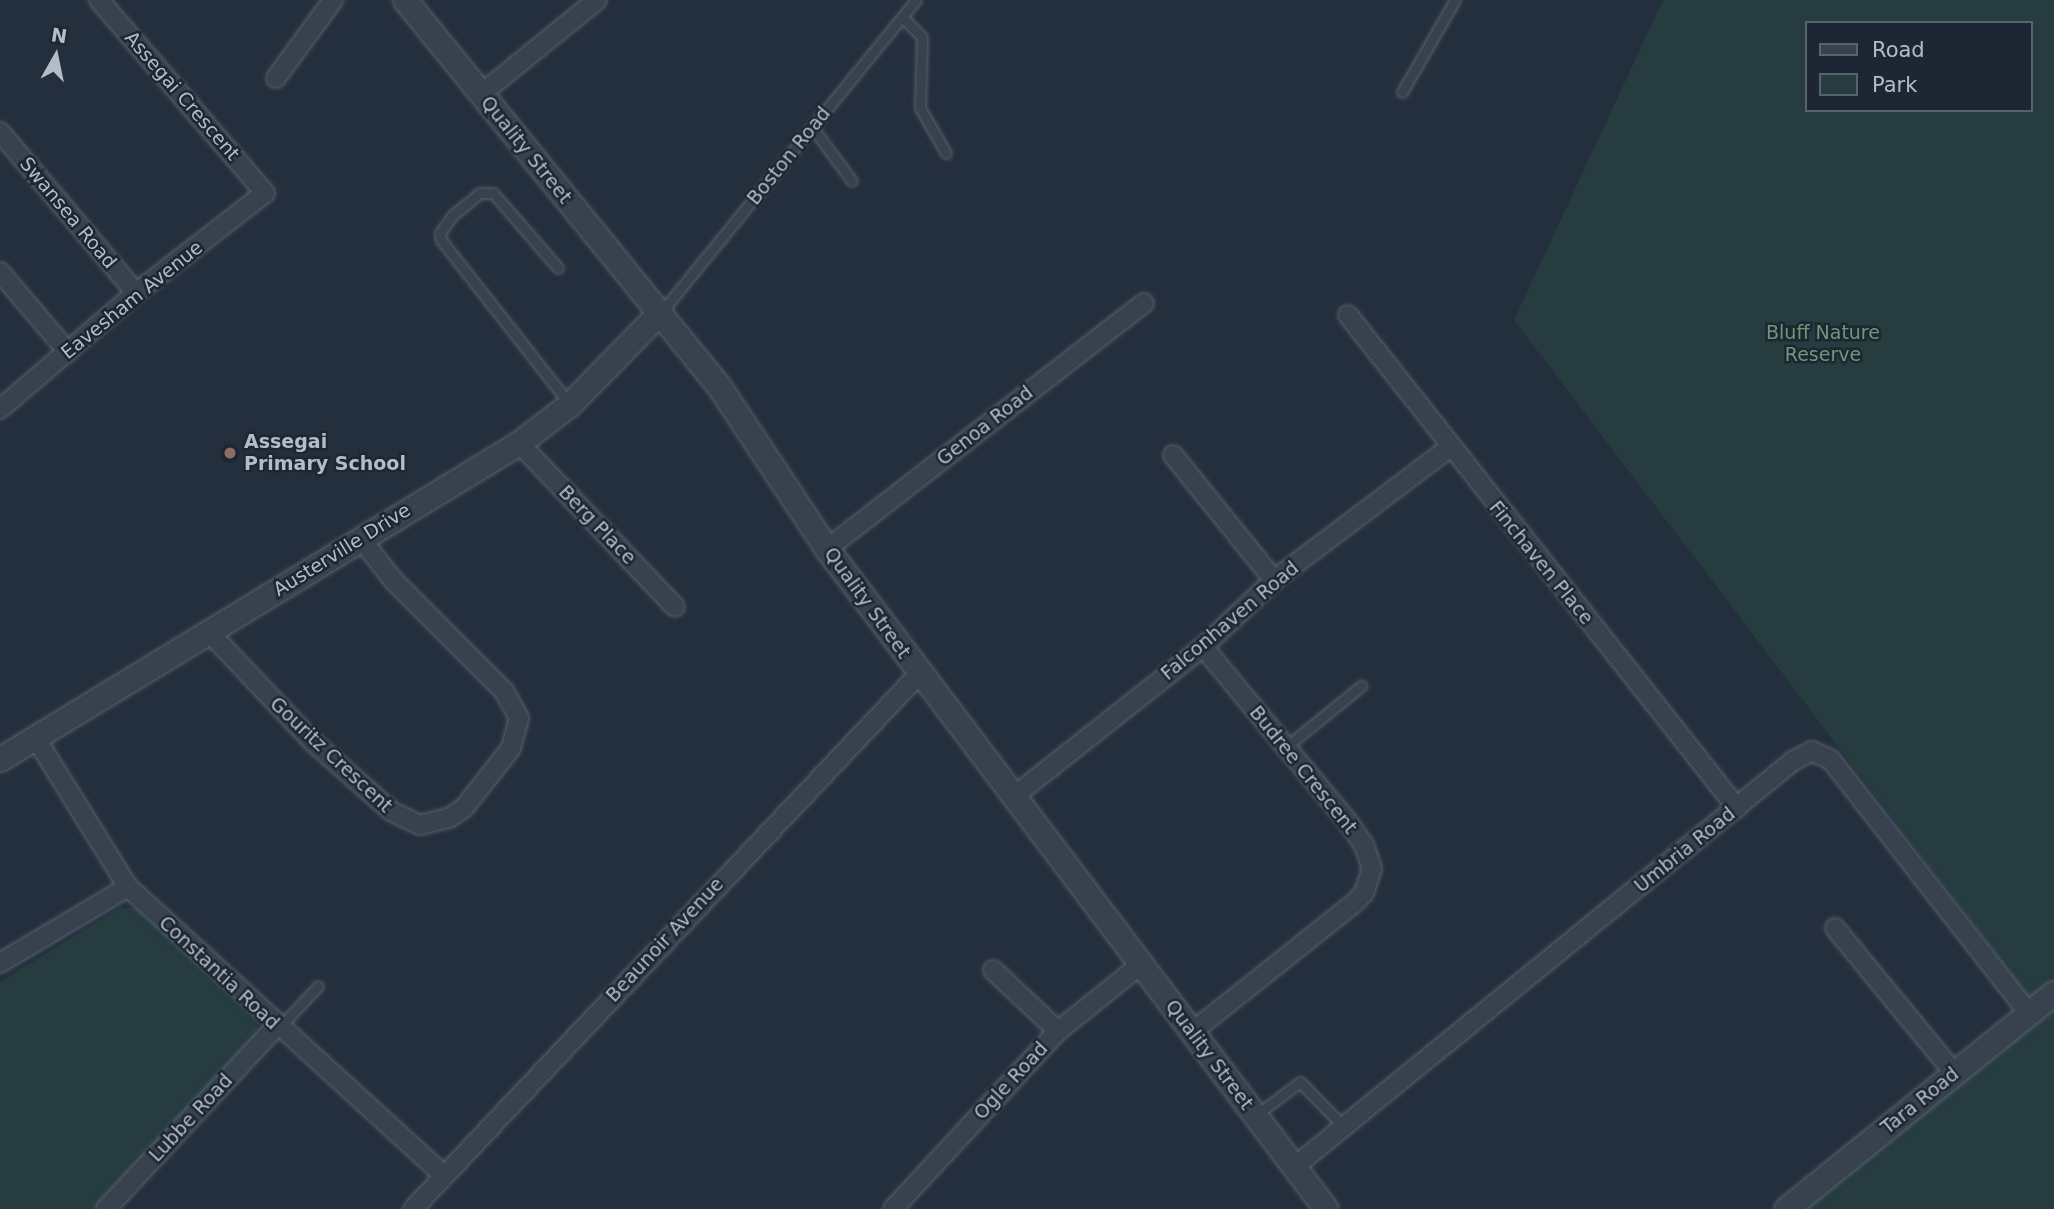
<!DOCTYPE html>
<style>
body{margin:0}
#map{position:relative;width:2054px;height:1209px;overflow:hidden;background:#242f3e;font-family:"DejaVu Sans",sans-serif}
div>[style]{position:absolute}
.green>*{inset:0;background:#263c3f}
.roads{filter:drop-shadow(0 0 2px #565f6c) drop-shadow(0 0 2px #565f6c)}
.service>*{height:9px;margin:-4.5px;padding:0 4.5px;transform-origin:4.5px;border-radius:4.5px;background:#38414e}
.minor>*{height:18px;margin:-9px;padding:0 9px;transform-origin:9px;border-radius:9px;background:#38414e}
.tertiary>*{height:23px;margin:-11.5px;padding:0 11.5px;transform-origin:11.5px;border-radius:11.5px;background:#38414e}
.dots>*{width:19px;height:19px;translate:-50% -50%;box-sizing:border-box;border:4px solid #1d2633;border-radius:50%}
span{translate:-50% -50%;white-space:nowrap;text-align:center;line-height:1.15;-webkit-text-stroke:5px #1d2633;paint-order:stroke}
.street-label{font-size:19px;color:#b4bcc9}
.park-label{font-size:19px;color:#6b9a76}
.poi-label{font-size:19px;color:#b4bcc9;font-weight:700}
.left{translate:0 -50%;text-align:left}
.legend{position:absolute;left:1805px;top:21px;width:228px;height:91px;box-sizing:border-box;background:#1d2633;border:2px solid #59626f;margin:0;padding:9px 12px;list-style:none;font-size:21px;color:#b4bcc9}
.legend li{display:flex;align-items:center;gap:14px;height:35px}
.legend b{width:35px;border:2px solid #59626f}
.north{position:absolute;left:21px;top:21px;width:70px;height:70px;-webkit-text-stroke:5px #1d2633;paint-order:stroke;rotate:9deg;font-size:19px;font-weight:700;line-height:28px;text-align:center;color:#b4bcc9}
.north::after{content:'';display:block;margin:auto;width:24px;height:32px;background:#b4bcc9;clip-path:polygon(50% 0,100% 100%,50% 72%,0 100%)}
</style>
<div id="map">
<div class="green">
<i style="clip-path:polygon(evenodd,1663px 0,2054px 0,2054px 1209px,1802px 1209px,2036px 1007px,1514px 320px,1663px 0,1807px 23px,2031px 23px,2031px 110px,1807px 110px,1807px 23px)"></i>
<i style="clip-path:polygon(119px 908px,137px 908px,259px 1021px,256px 1038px,95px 1209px,0 1209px,0 982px)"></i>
</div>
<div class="roads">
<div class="service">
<i style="left:902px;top:17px;width:28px;rotate:45deg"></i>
<i style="left:922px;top:37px;width:71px;rotate:91.6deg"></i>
<i style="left:920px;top:108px;width:52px;rotate:60deg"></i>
<i style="left:1402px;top:92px;width:106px;rotate:-60.1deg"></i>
<i style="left:812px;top:127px;width:67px;rotate:53.5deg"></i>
<i style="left:558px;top:268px;width:99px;rotate:-130.9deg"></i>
<i style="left:493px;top:193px;width:13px;rotate:180deg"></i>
<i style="left:480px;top:193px;width:36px;rotate:141deg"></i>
<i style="left:452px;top:216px;width:21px;rotate:125deg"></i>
<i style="left:440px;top:233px;width:7px;rotate:82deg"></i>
<i style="left:441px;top:240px;width:207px;rotate:51.9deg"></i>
<i style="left:663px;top:310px;width:400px;rotate:-50.8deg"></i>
<i style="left:1286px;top:747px;width:97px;rotate:-39.1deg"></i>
<i style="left:279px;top:1028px;width:57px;rotate:-47.1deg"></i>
<i style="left:1256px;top:1115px;width:55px;rotate:-36.9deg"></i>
<i style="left:1300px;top:1082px;width:63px;rotate:45.6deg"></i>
</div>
<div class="minor">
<i style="left:276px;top:78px;width:97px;rotate:-53.8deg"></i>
<i style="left:481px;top:94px;width:149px;rotate:-39deg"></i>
<i style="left:0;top:132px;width:211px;rotate:49.8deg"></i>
<i style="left:0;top:272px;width:105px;rotate:49.6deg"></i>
<i style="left:1348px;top:315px;width:628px;rotate:51.72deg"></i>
<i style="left:0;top:409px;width:179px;rotate:-40.5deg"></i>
<i style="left:136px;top:293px;width:163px;rotate:-37.8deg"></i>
<i style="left:265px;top:193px;width:255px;rotate:-130.7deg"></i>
<i style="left:519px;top:443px;width:226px;rotate:46.4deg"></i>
<i style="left:1173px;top:455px;width:161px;rotate:51.1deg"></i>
<i style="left:827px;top:549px;width:401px;rotate:-37.8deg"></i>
<i style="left:208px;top:631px;width:154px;rotate:46.6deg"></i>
<i style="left:314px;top:743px;width:103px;rotate:41.4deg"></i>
<i style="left:391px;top:811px;width:32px;rotate:26deg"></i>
<i style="left:420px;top:825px;width:30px;rotate:-14deg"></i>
<i style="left:449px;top:818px;width:18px;rotate:-34deg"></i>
<i style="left:464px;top:808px;width:76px;rotate:-51.9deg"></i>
<i style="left:511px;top:748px;width:31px;rotate:-75deg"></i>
<i style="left:519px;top:718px;width:31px;rotate:-119deg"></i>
<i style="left:504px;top:691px;width:156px;rotate:-135deg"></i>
<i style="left:394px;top:581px;width:53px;rotate:-128.2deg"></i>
<i style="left:35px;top:737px;width:176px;rotate:58.2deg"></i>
<i style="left:128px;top:887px;width:427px;rotate:42.4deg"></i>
<i style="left:1013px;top:797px;width:242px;rotate:-38.3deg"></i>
<i style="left:1203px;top:647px;width:98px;rotate:-43.3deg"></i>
<i style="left:1274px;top:580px;width:219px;rotate:-37deg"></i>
<i style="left:1835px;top:928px;width:188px;rotate:50.6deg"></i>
<i style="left:0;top:963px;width:149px;rotate:-30.7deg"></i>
<i style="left:993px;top:970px;width:89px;rotate:43.2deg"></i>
<i style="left:1192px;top:1032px;width:206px;rotate:-38.5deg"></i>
<i style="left:1353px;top:904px;width:16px;rotate:-45deg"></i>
<i style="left:1364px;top:893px;width:25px;rotate:-72deg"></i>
<i style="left:1372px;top:869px;width:25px;rotate:-108deg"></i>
<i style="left:1364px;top:845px;width:28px;rotate:-125deg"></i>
<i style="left:1348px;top:822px;width:227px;rotate:-129.6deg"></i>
<i style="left:1293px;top:1168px;width:645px;rotate:-39.15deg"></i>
<i style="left:1793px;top:761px;width:21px;rotate:-28deg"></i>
<i style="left:1812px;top:751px;width:21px;rotate:25deg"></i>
<i style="left:1831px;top:760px;width:321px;rotate:52deg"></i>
<i style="left:106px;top:1209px;width:249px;rotate:-47deg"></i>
<i style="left:413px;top:1209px;width:736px;rotate:-46.6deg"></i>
<i style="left:893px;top:1209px;width:243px;rotate:-47.2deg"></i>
<i style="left:1058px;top:1031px;width:105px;rotate:-38.8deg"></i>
</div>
<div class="tertiary">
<i style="left:405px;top:0;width:496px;rotate:50.9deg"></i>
<i style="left:718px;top:385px;width:197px;rotate:56.4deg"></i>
<i style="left:827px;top:549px;width:827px;rotate:52.91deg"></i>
<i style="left:0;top:759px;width:608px;rotate:-31.34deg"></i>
<i style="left:519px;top:443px;width:64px;rotate:-37.4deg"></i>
<i style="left:570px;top:404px;width:130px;rotate:-45.6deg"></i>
<i style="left:1786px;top:1209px;width:344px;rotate:-38.9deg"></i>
</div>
</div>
<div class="dots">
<i style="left:230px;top:453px;background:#8d6e63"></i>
</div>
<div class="street-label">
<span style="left:182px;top:96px;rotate:49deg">Assegai Crescent</span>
<span style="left:526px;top:150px;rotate:51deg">Quality Street</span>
<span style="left:789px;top:156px;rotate:-51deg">Boston Road</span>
<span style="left:68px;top:213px;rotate:50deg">Swansea Road</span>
<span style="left:132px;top:300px;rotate:-39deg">Eavesham Avenue</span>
<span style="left:985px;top:426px;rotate:-38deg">Genoa Road</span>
<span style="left:597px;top:525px;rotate:46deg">Berg Place</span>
<span style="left:342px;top:550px;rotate:-32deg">Austerville Drive</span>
<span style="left:1541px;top:563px;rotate:51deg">Finchaven Place</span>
<span style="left:867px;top:603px;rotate:54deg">Quality Street</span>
<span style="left:1230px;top:621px;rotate:-40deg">Falconhaven Road</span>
<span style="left:331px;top:755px;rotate:43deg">Gouritz Crescent</span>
<span style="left:1303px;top:770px;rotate:51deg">Budree Crescent</span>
<span style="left:1685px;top:850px;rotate:-39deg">Umbria Road</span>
<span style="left:665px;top:940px;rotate:-47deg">Beaunoir Avenue</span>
<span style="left:219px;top:973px;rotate:43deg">Constantia Road</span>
<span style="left:1209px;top:1055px;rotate:53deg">Quality Street</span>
<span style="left:1011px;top:1081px;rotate:-47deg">Ogle Road</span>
<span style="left:1920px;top:1101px;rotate:-39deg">Tara Road</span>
<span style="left:191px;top:1118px;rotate:-47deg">Lubbe Road</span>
</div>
<div class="park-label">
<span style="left:1823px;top:344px">Bluff Nature<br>Reserve</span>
</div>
<div class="poi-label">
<span class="left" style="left:244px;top:453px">Assegai<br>Primary School</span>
</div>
<ul class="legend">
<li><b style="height:9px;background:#38414e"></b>Road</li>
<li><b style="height:19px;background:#263c3f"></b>Park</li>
</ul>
<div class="north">N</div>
</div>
